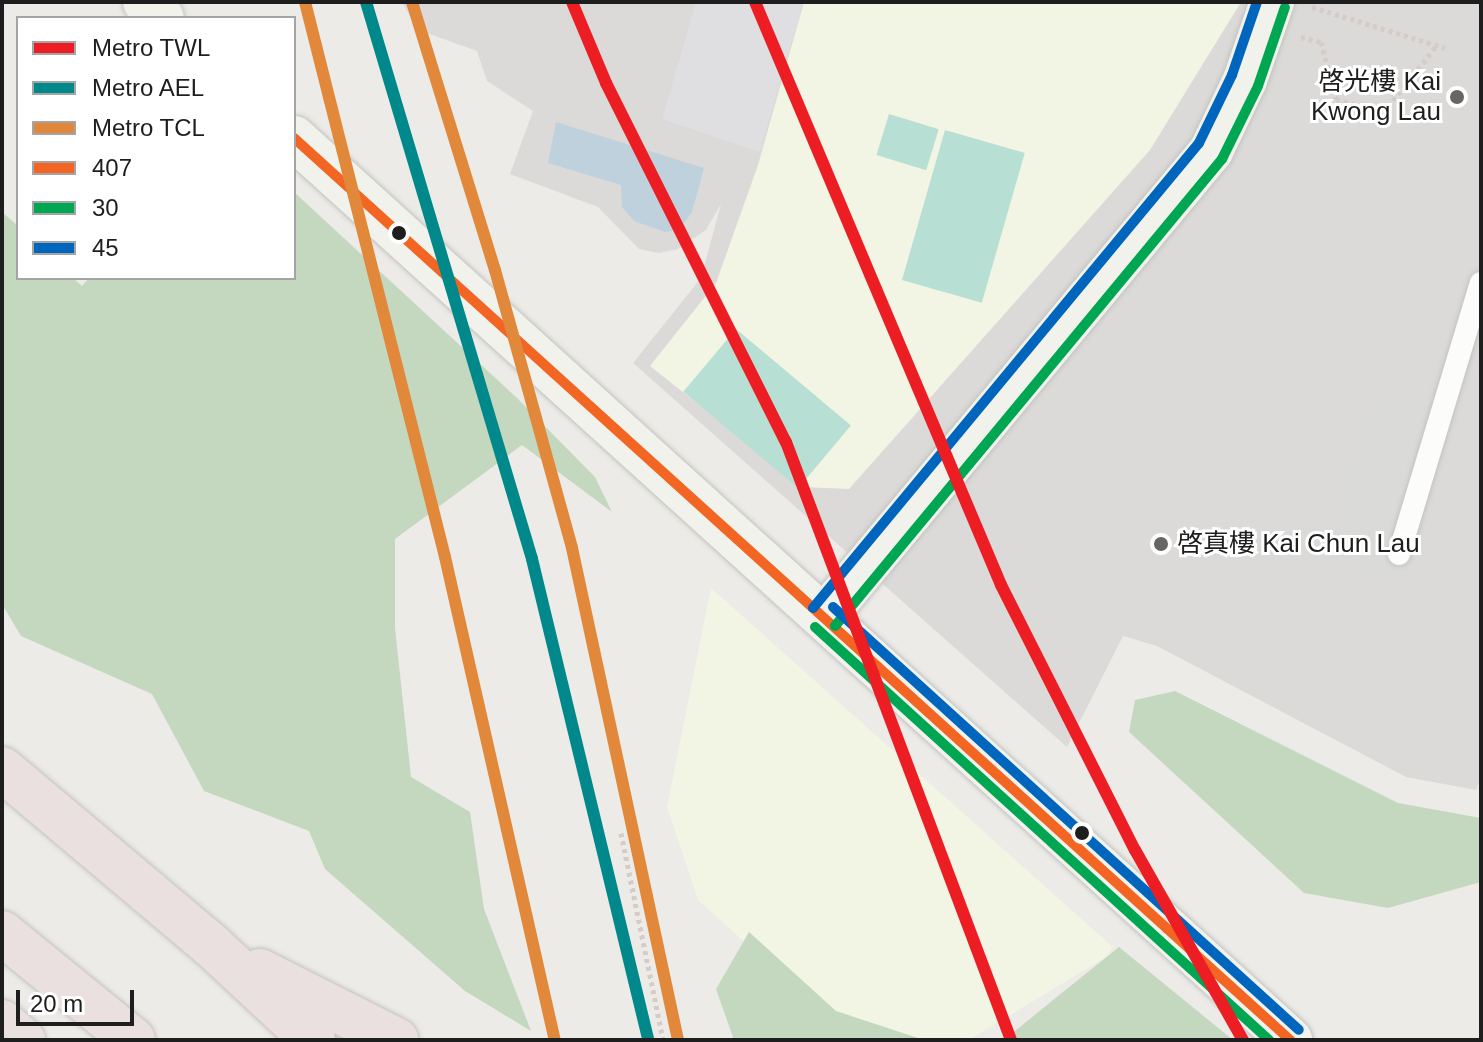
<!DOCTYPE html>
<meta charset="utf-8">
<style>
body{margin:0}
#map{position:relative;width:1483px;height:1042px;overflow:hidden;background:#ecebe7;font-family:Arial,"Noto Sans TC",sans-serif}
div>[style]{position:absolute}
.residential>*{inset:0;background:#dbdad8}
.education>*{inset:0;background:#f2f4e4}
.religious>*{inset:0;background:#dadad8;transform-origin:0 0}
.forest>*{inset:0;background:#c4d8bf}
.pitch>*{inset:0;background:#b7dfd4;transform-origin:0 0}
.plaza>*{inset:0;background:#dfdee1}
.water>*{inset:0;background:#bed1dc}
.path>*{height:5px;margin-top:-2.5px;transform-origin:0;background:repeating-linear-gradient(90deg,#d5cbc7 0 4px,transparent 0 8px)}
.roads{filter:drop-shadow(0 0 2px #c3c3c1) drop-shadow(0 0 2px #c3c3c1)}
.lane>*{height:22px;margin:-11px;padding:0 11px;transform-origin:11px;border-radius:11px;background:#fcfcfb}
.secondary>*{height:44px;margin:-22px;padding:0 22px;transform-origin:22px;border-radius:22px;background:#f1f2eb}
.highway>*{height:44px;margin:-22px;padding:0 22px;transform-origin:22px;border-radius:22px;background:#e9e0df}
.bus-1>*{height:10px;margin:-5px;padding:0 5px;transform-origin:5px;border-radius:5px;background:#f26522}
.bus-2>*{height:10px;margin:-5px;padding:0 5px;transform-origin:5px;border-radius:5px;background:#00a651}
.bus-3>*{height:10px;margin:-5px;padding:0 5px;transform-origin:5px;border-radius:5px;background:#0065bd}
.metro-1>*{height:12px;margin:-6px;padding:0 6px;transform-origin:6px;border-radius:6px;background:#ed1d24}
.metro-2>*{height:12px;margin:-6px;padding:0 6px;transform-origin:6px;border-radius:6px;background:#00888a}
.metro-3>*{height:12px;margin:-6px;padding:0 6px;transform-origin:6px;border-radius:6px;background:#e1883b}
.dots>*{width:22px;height:22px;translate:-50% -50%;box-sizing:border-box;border:4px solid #fff;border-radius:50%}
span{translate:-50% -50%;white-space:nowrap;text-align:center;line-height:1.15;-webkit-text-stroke:6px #fff;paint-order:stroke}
.poi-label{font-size:26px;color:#1e1e1e}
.right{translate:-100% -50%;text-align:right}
.left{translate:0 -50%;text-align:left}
.frame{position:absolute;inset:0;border:4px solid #1e1e1e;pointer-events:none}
.legend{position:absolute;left:16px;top:16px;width:280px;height:264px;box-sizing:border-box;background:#fff;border:2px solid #a5a5a5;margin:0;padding:10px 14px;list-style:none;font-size:24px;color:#1e1e1e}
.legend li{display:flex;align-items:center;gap:16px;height:40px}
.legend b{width:40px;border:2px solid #a5a5a5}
.scale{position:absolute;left:16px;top:990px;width:118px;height:36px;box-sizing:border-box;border:4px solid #1e1e1e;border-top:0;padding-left:10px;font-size:24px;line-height:28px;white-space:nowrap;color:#1e1e1e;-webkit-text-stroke:6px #fff;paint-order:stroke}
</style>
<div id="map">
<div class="residential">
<i style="clip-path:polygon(402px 2px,1481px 2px,1481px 777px,1476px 790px,1406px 777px,1157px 646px,1123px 636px,1067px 747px,633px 363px,701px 278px,721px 204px,706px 230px,678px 249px,659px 253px,639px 249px,598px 207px,510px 174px,533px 111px,487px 81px,477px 51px,418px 30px)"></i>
</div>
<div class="education">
<i style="clip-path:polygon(804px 2px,1241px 2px,1150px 150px,849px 489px,803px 487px,650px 366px,716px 283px,758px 165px)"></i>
<i style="clip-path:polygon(711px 588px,1113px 947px,1106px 957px,969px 1040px,853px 1040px,698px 900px,667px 807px)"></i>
</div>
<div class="religious">
<i style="left:1376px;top:389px;width:77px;height:177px;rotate:17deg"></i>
</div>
<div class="forest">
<i style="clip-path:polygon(294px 192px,518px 399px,595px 477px,612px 512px,522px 445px,395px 539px,395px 628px,411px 777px,470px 812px,484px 909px,531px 1031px,465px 991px,325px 869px,309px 831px,204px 791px,152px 694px,21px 636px,2px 604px,2px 212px,18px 226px,18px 278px,73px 278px,82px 286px,89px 278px,294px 278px)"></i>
<i style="clip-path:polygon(1175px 691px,1398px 803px,1481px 818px,1481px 882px,1388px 908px,1304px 893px,1129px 732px,1135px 700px)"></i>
<i style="clip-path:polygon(749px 932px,836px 1011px,921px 1039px,958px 1040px,734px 1040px,716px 989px)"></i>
<i style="clip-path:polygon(1119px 947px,1233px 1040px,1004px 1040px,1058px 996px)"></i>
</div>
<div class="pitch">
<i style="left:889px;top:114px;width:52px;height:43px;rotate:17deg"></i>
<i style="left:945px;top:130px;width:83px;height:156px;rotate:16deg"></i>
<i style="left:736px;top:329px;width:150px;height:82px;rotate:40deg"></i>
</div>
<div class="plaza">
<i style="clip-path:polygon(696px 2px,803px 2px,760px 152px,662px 119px)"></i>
</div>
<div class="water">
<i style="clip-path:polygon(556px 122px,704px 168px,692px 212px,680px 229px,665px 232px,634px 221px,622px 207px,621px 185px,548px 163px)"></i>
</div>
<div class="path">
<i style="left:1312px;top:7px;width:139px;rotate:17.1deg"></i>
<i style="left:1301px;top:37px;width:21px;rotate:14deg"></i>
<i style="left:1321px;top:42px;width:59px;rotate:75.3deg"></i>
<i style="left:1336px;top:99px;width:49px;rotate:16.6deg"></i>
<i style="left:1383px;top:113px;width:87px;rotate:-51.5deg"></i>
<i style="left:621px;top:833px;width:211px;rotate:78.5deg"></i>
</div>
<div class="roads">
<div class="lane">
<i style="left:1399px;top:554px;width:283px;rotate:-73.2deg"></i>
</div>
<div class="secondary">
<i style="left:145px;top:2px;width:23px;rotate:43deg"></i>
<i style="left:294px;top:138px;width:1344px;rotate:42.16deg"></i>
<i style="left:824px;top:617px;width:606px;rotate:-50.29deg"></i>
<i style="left:1211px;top:151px;width:79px;rotate:-64.4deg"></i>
<i style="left:1245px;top:80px;width:83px;rotate:-70.9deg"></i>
</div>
<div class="highway">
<i style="left:2px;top:769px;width:275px;rotate:40.1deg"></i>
<i style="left:212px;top:946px;width:138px;rotate:42.9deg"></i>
<i style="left:2px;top:933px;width:169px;rotate:39.2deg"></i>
<i style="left:260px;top:971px;width:153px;rotate:26.9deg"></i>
<i style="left:2px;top:1022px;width:28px;rotate:41deg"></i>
</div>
</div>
<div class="bus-1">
<i style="left:294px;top:138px;width:1344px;rotate:42.16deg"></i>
</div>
<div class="bus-2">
<i style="left:835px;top:626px;width:607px;rotate:-50.35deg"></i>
<i style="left:1222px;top:159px;width:81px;rotate:-63.7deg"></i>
<i style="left:1258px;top:86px;width:83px;rotate:-71.1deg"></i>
<i style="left:815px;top:627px;width:614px;rotate:42.29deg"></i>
</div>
<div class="bus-3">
<i style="left:833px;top:607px;width:629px;rotate:42.23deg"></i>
<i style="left:813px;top:608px;width:604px;rotate:-50.3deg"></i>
<i style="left:1199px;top:143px;width:76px;rotate:-64.1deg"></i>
<i style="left:1232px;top:75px;width:77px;rotate:-71.1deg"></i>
</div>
<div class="metro-1">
<i style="left:572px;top:2px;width:88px;rotate:67.2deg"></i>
<i style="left:606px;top:83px;width:402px;rotate:63.4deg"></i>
<i style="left:786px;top:442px;width:639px;rotate:69.38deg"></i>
<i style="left:755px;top:2px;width:633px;rotate:67.12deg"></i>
<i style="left:1001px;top:585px;width:297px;rotate:63.2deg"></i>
<i style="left:1135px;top:850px;width:219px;rotate:60.4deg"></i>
</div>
<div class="metro-2">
<i style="left:366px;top:2px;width:581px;rotate:73.4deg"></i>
<i style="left:532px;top:559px;width:495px;rotate:76.4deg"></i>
</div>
<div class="metro-3">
<i style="left:305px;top:2px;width:572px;rotate:75.84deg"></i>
<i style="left:445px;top:557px;width:495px;rotate:77.2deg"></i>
<i style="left:412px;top:2px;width:281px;rotate:72.8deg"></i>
<i style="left:495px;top:270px;width:288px;rotate:74.5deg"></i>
<i style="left:572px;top:548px;width:503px;rotate:77.84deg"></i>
</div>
<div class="dots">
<i style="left:1457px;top:97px;background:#666664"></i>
<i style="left:399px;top:233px;background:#1e1e1e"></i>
<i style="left:1161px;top:544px;background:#666664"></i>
<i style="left:1082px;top:833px;background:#1e1e1e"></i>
</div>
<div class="poi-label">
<span class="right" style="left:1441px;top:97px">啓光樓 Kai<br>Kwong Lau</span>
<span class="left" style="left:1177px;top:544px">啓真樓 Kai Chun Lau</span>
</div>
<div class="frame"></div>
<ul class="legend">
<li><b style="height:10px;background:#ed1d24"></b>Metro TWL</li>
<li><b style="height:10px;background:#00888a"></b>Metro AEL</li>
<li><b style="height:10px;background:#e1883b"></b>Metro TCL</li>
<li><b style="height:10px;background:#f26522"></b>407</li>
<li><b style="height:10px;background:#00a651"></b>30</li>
<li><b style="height:10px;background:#0065bd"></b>45</li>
</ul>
<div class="scale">20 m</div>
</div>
